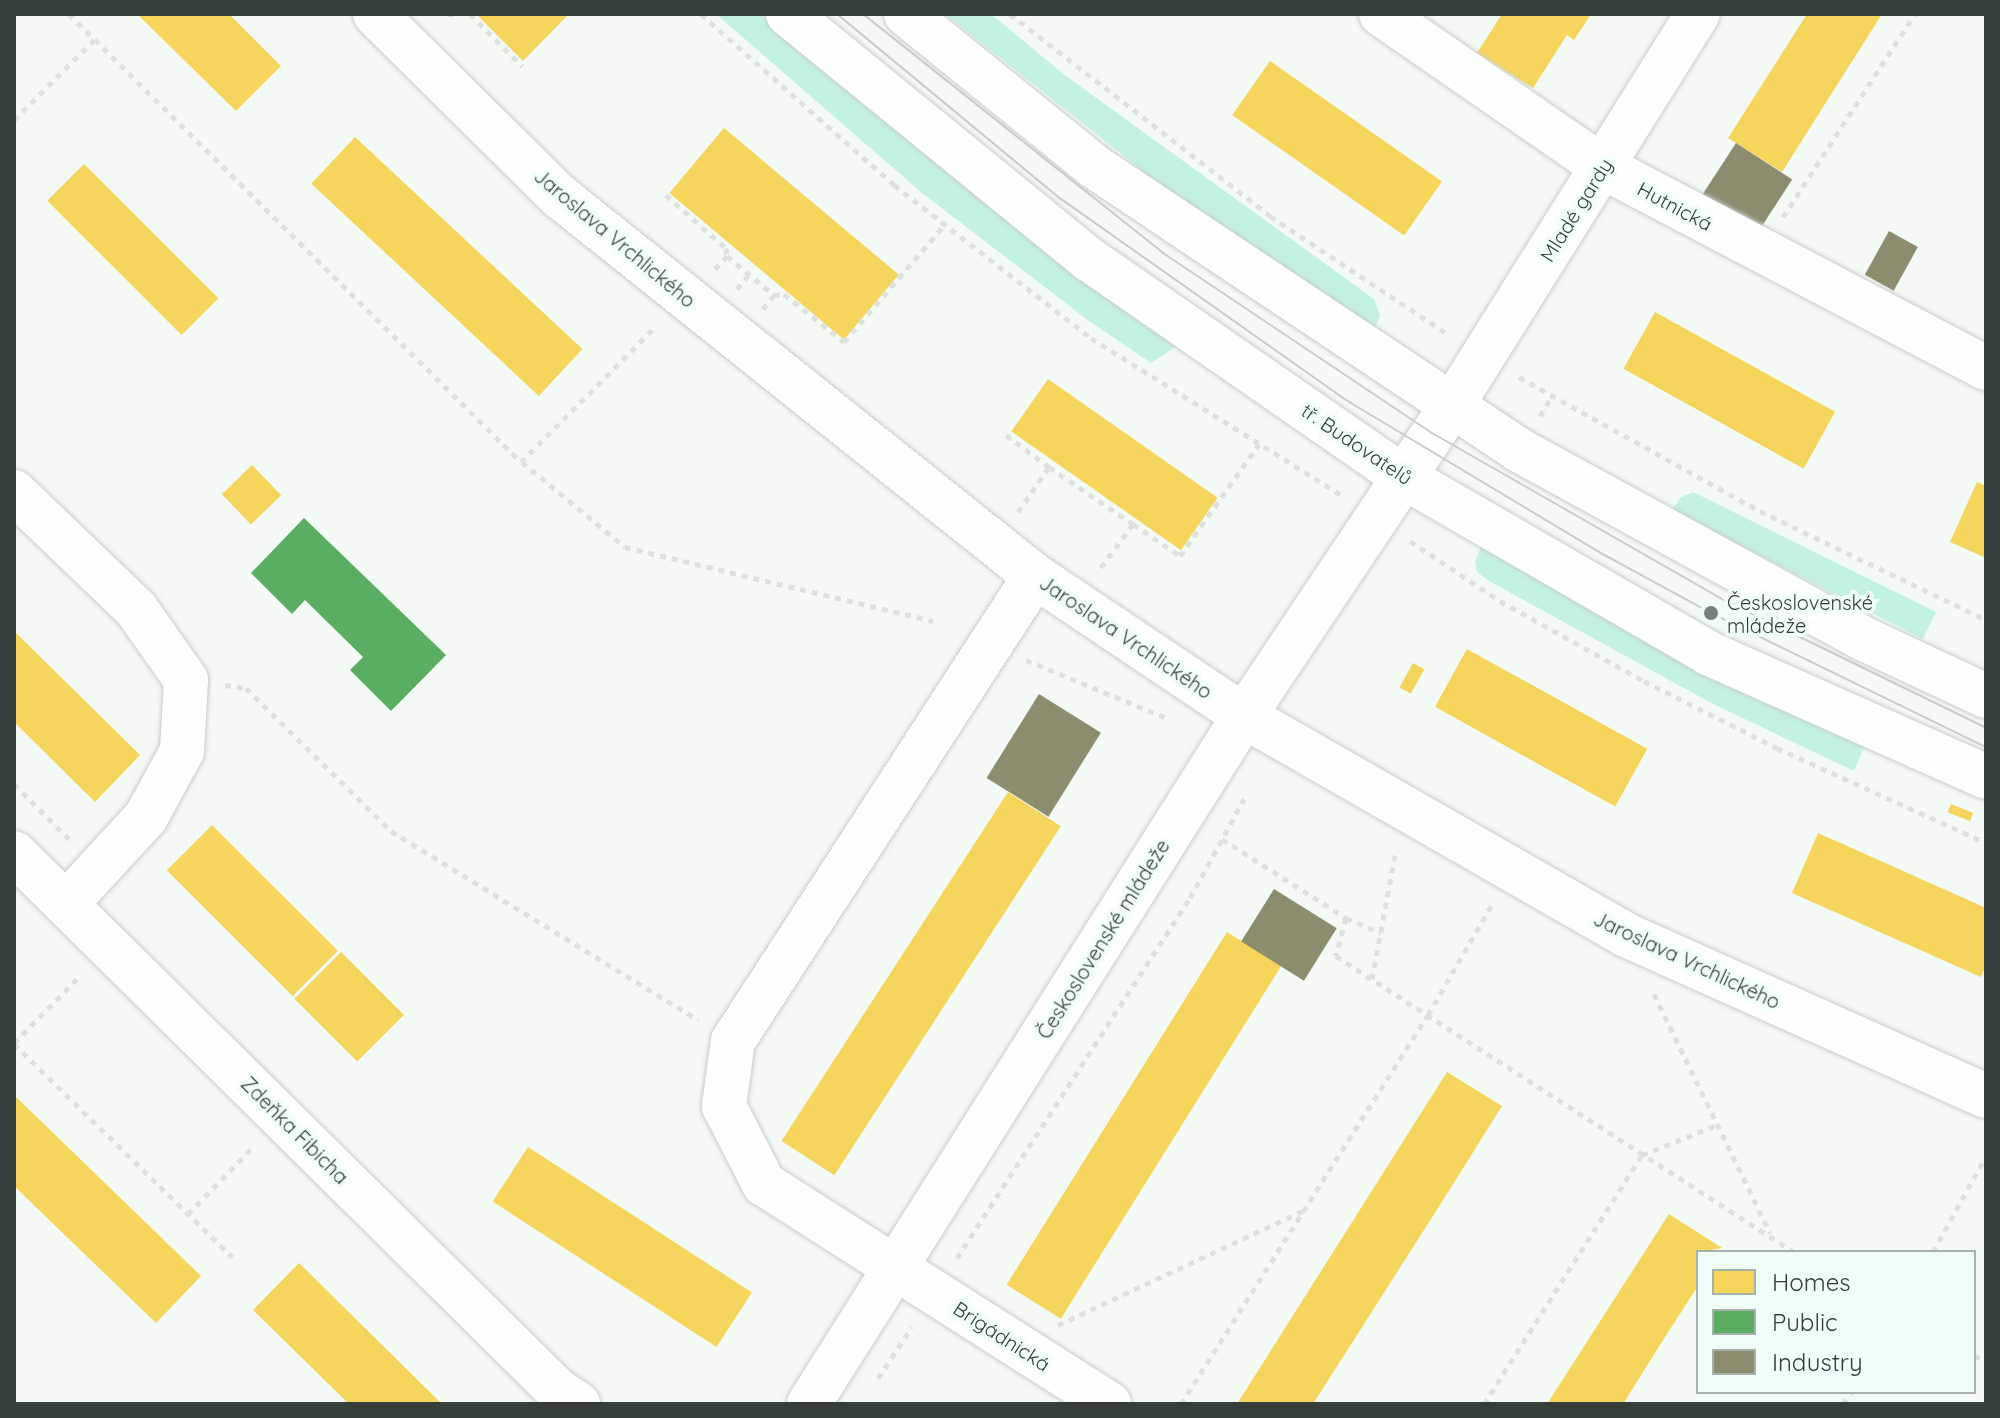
<!DOCTYPE html>
<meta charset="utf-8">
<style>
body{margin:0}
#map{position:relative;width:2000px;height:1418px;overflow:hidden;background:#f4fbf7;font-family:Quicksand,sans-serif}
div>[style]{position:absolute}
.green>*{inset:0;background:#c4f3dd}
.homes>*{inset:0;background:#f6d55c;transform-origin:0 0}
.public>*{inset:0;background:#5aae61}
.industry>*{inset:0;background:#8c8c6e;transform-origin:0 0}
.path>*{height:5px;margin-top:-2.5px;transform-origin:0;background:repeating-linear-gradient(90deg,#dfe1df 0 6px,transparent 0 12px)}
.roads{filter:drop-shadow(0 0 2px #c7ceca) drop-shadow(0 0 2px #c7ceca)}
.minor>*{height:44px;margin:-22px;padding:0 22px;transform-origin:22px;border-radius:22px;background:#fdfefe}
.tram>*{height:2px;margin:-1px;padding:0 1px;transform-origin:1px;border-radius:1px;background:#cacbca}
.dots>*{width:22px;height:22px;translate:-50% -50%;box-sizing:border-box;border:4px solid #f1fef7;border-radius:50%}
span{translate:-50% -50%;white-space:nowrap;text-align:center;line-height:1.15;-webkit-text-stroke:8px #f1fef7;paint-order:stroke}
.street-label{font-size:20px;color:#353e39}
.poi-label{font-size:20px;color:#353e39}
.left{translate:0 -50%;text-align:left}
.frame{position:absolute;inset:0;border:16px solid #353e39;pointer-events:none}
.legend{position:absolute;left:1696px;top:1250px;width:280px;height:144px;box-sizing:border-box;background:#f1fef7;border:2px solid #a6b1ab;margin:0;padding:10px 14px;list-style:none;font-size:24px;color:#353e39}
.legend li{display:flex;align-items:center;gap:16px;height:40px}
.legend b{width:40px;border:2px solid #a6b1ab}
</style>
<div id="map">
<div class="green">
<i style="clip-path:polygon(716px 14px,760px 14px,985px 204px,1177px 346px,1151px 363px,1089px 321px,922px 193px)"></i>
<i style="clip-path:polygon(945px 14px,991px 14px,1066px 76px,1374px 299px,1380px 315px,1372px 335px,1153px 179px)"></i>
<i style="clip-path:polygon(1693px 492px,1936px 612px,1923px 639px,1672px 511px,1680px 498px)"></i>
<i style="clip-path:polygon(1483px 542px,1866px 743px,1854px 771px,1713px 704px,1489px 581px,1477px 572px,1475px 562px)"></i>
</div>
<div class="homes">
<i style="clip-path:polygon(137px 14px,229px 14px,281px 66px,236px 111px)"></i>
<i style="clip-path:polygon(476px 14px,569px 14px,523px 61px)"></i>
<i style="clip-path:polygon(1502px 14px,1591px 14px,1574px 40px,1567px 35px,1533px 88px,1477px 53px)"></i>
<i style="clip-path:polygon(1807px 14px,1882px 14px,1782px 172px,1728px 138px)"></i>
<i style="left:1270px;top:61px;width:210px;height:66px;rotate:35deg"></i>
<i style="left:724px;top:128px;width:228px;height:85px;rotate:40deg"></i>
<i style="left:355px;top:137px;width:311px;height:64px;rotate:43deg"></i>
<i style="left:84px;top:164px;width:190px;height:52px;rotate:45deg"></i>
<i style="left:1655px;top:312px;width:206px;height:65px;rotate:29deg"></i>
<i style="left:1048px;top:379px;width:207px;height:64px;rotate:35deg"></i>
<i style="left:252px;top:465px;width:42px;height:42px;rotate:46deg"></i>
<i style="clip-path:polygon(1977px 482px,1986px 486px,1986px 558px,1950px 542px)"></i>
<i style="clip-path:polygon(14px 631px,140px 755px,95px 802px,14px 722px)"></i>
<i style="left:1467px;top:649px;width:206px;height:66px;rotate:29deg"></i>
<i style="left:1413px;top:663px;width:13px;height:28px;rotate:29deg"></i>
<i style="left:1008px;top:792px;width:63px;height:416px;rotate:33deg"></i>
<i style="left:1951px;top:804px;width:24px;height:9px;rotate:22deg"></i>
<i style="left:212px;top:825px;width:178px;height:64px;rotate:45deg"></i>
<i style="clip-path:polygon(1818px 833px,1986px 908px,1986px 965px,1981px 977px,1792px 893px)"></i>
<i style="left:1227px;top:932px;width:64px;height:416px;rotate:32deg"></i>
<i style="left:341px;top:952px;width:89px;height:66px;rotate:45deg"></i>
<i style="clip-path:polygon(1447px 1072px,1502px 1106px,1445px 1197px,1313px 1404px,1237px 1404px)"></i>
<i style="clip-path:polygon(14px 1095px,201px 1276px,156px 1323px,14px 1186px)"></i>
<i style="left:528px;top:1147px;width:267px;height:65px;rotate:33deg"></i>
<i style="clip-path:polygon(1669px 1214px,1722px 1248px,1698px 1252px,1698px 1286px,1665px 1337px,1623px 1404px,1547px 1404px)"></i>
<i style="clip-path:polygon(299px 1263px,442px 1404px,349px 1404px,253px 1310px)"></i>
</div>
<div class="public">
<i style="clip-path:polygon(304px 518px,446px 655px,391px 711px,350px 670px,363px 657px,305px 600px,292px 614px,251px 573px)"></i>
</div>
<div class="industry">
<i style="left:1736px;top:143px;width:67px;height:63px;rotate:33deg"></i>
<i style="left:1889px;top:231px;width:33px;height:50px;rotate:29deg"></i>
<i style="left:1039px;top:694px;width:73px;height:99px;rotate:32deg"></i>
<i style="left:1274px;top:889px;width:74px;height:62px;rotate:32deg"></i>
</div>
<div class="path">
<i style="left:69px;top:14px;width:636px;rotate:44.75deg"></i>
<i style="left:521px;top:462px;width:192px;rotate:-45.2deg"></i>
<i style="left:448px;top:14px;width:8px"></i>
<i style="left:470px;top:14px;width:74px;rotate:45deg"></i>
<i style="left:701px;top:14px;width:258px;rotate:41.5deg"></i>
<i style="left:894px;top:185px;width:249px;rotate:37.8deg"></i>
<i style="left:1091px;top:338px;width:299px;rotate:32.1deg"></i>
<i style="left:1010px;top:14px;width:329px;rotate:37.8deg"></i>
<i style="left:1270px;top:216px;width:215px;rotate:33.6deg"></i>
<i style="left:14px;top:120px;width:115px;rotate:-45deg"></i>
<i style="left:666px;top:195px;width:80px;rotate:41.5deg"></i>
<i style="left:726px;top:248px;width:8px;rotate:83deg"></i>
<i style="left:1783px;top:217px;width:242px;rotate:-57deg"></i>
<i style="left:715px;top:269px;width:18px;rotate:-47deg"></i>
<i style="left:727px;top:256px;width:61px;rotate:39.7deg"></i>
<i style="left:774px;top:295px;width:18px;rotate:128deg"></i>
<i style="left:737px;top:289px;width:19px;rotate:-51deg"></i>
<i style="left:774px;top:295px;width:10px;rotate:-6deg"></i>
<i style="left:784px;top:294px;width:77px;rotate:38.7deg"></i>
<i style="left:844px;top:342px;width:155px;rotate:-49.4deg"></i>
<i style="left:1519px;top:377px;width:276px;rotate:29.1deg"></i>
<i style="left:1760px;top:511px;width:251px;rotate:25.7deg"></i>
<i style="left:1540px;top:416px;width:23px;rotate:-59deg"></i>
<i style="left:1006px;top:435px;width:54px;rotate:36.7deg"></i>
<i style="left:522px;top:462px;width:134px;rotate:39.5deg"></i>
<i style="left:625px;top:547px;width:317px;rotate:13.5deg"></i>
<i style="left:1018px;top:512px;width:55px;rotate:-55.4deg"></i>
<i style="left:1049px;top:467px;width:102px;rotate:34.2deg"></i>
<i style="left:1133px;top:524px;width:57px;rotate:126.5deg"></i>
<i style="left:1133px;top:524px;width:57px;rotate:34.2deg"></i>
<i style="left:1180px;top:556px;width:137px;rotate:-54.8deg"></i>
<i style="left:1410px;top:541px;width:108px;rotate:33.7deg"></i>
<i style="left:1500px;top:601px;width:165px;rotate:29.1deg"></i>
<i style="left:1644px;top:681px;width:149px;rotate:26.7deg"></i>
<i style="left:1777px;top:748px;width:230px;rotate:24.4deg"></i>
<i style="left:1026px;top:660px;width:155px;rotate:22.4deg"></i>
<i style="left:225px;top:685px;width:21px;rotate:8deg"></i>
<i style="left:246px;top:688px;width:204px;rotate:44.6deg"></i>
<i style="left:391px;top:831px;width:361px;rotate:31.6deg"></i>
<i style="left:14px;top:784px;width:79px;rotate:45deg"></i>
<i style="left:1222px;top:839px;width:147px;rotate:32.5deg"></i>
<i style="left:1346px;top:918px;width:38px;rotate:23deg"></i>
<i style="left:1346px;top:918px;width:39px;rotate:105deg"></i>
<i style="left:1336px;top:956px;width:545px;rotate:32.87deg"></i>
<i style="left:1372px;top:979px;width:131px;rotate:-79.5deg"></i>
<i style="left:1654px;top:994px;width:266px;rotate:64.1deg"></i>
<i style="left:14px;top:1043px;width:95px;rotate:-45.4deg"></i>
<i style="left:14px;top:1044px;width:305px;rotate:44.3deg"></i>
<i style="left:188px;top:1214px;width:93px;rotate:-45.9deg"></i>
<i style="left:1933px;top:1252px;width:110px;rotate:-61.1deg"></i>
<i style="left:957px;top:1258px;width:429px;rotate:-57.1deg"></i>
<i style="left:1190px;top:898px;width:113px;rotate:-61.4deg"></i>
<i style="left:1058px;top:1325px;width:270px;rotate:-25deg"></i>
<i style="left:1974px;top:1356px;width:13px;rotate:18deg"></i>
<i style="left:878px;top:1378px;width:61px;rotate:-56.3deg"></i>
<i style="left:1181px;top:1404px;width:461px;rotate:-57.6deg"></i>
<i style="left:1428px;top:1015px;width:126px;rotate:-60deg"></i>
<i style="left:1484px;top:1404px;width:295px;rotate:-57.6deg"></i>
<i style="left:1642px;top:1155px;width:81px;rotate:-21.8deg"></i>
<i style="left:1843px;top:1404px;width:14px;rotate:-56deg"></i>
</div>
<div class="roads">
<div class="minor">
<i style="left:375px;top:14px;width:259px;rotate:44.7deg"></i>
<i style="left:559px;top:196px;width:609px;rotate:38.6deg"></i>
<i style="left:1035px;top:576px;width:252px;rotate:33.8deg"></i>
<i style="left:1244px;top:716px;width:440px;rotate:29.8deg"></i>
<i style="left:1626px;top:935px;width:394px;rotate:24.1deg"></i>
<i style="left:788px;top:14px;width:390px;rotate:39.2deg"></i>
<i style="left:1090px;top:260px;width:379px;rotate:34.7deg"></i>
<i style="left:1402px;top:476px;width:354px;rotate:30deg"></i>
<i style="left:1708px;top:653px;width:304px;rotate:24deg"></i>
<i style="left:906px;top:14px;width:243px;rotate:39deg"></i>
<i style="left:1095px;top:167px;width:510px;rotate:33.72deg"></i>
<i style="left:1519px;top:450px;width:391px;rotate:28.7deg"></i>
<i style="left:1862px;top:638px;width:137px;rotate:25.1deg"></i>
<i style="left:1381px;top:14px;width:270px;rotate:34.6deg"></i>
<i style="left:1603px;top:167px;width:433px;rotate:27.7deg"></i>
<i style="left:14px;top:492px;width:169px;rotate:43.8deg"></i>
<i style="left:136px;top:609px;width:87px;rotate:54.8deg"></i>
<i style="left:186px;top:680px;width:71px;rotate:93.2deg"></i>
<i style="left:182px;top:751px;width:75px;rotate:118.6deg"></i>
<i style="left:146px;top:817px;width:118px;rotate:132.6deg"></i>
<i style="left:1035px;top:576px;width:554px;rotate:123deg"></i>
<i style="left:733px;top:1041px;width:66px;rotate:97.9deg"></i>
<i style="left:724px;top:1106px;width:88px;rotate:62.9deg"></i>
<i style="left:764px;top:1184px;width:409px;rotate:32.5deg"></i>
<i style="left:14px;top:853px;width:765px;rotate:44.68deg"></i>
<i style="left:558px;top:1391px;width:24px;rotate:33deg"></i>
<i style="left:809px;top:1404px;width:814px;rotate:-57.7deg"></i>
<i style="left:1244px;top:716px;width:376px;rotate:-56.2deg"></i>
<i style="left:1453px;top:404px;width:461px;rotate:-57.9deg"></i>
</div>
</div>
<div class="tram">
<i style="left:837px;top:14px;width:291px;rotate:39.6deg"></i>
<i style="left:1061px;top:199px;width:349px;rotate:35.2deg"></i>
<i style="left:1346px;top:400px;width:297px;rotate:31deg"></i>
<i style="left:1601px;top:553px;width:125px;rotate:28.6deg"></i>
<i style="left:1711px;top:613px;width:306px;rotate:26deg"></i>
<i style="left:863px;top:14px;width:384px;rotate:38.5deg"></i>
<i style="left:1163px;top:253px;width:324px;rotate:33.8deg"></i>
<i style="left:1432px;top:433px;width:332px;rotate:29.8deg"></i>
<i style="left:1720px;top:598px;width:296px;rotate:26deg"></i>
</div>
<div class="dots">
<i style="left:1711px;top:613px;background:#78807c"></i>
</div>
<div class="street-label">
<span style="left:1675px;top:206px;rotate:28deg">Hutnická</span>
<span style="left:1576px;top:210px;rotate:-58deg">Mladé gardy</span>
<span style="left:615px;top:238px;rotate:40deg">Jaroslava Vrchlického</span>
<span style="left:1357px;top:444px;rotate:34deg">tř. Budovatelů</span>
<span style="left:1126px;top:637px;rotate:34deg">Jaroslava Vrchlického</span>
<span style="left:1103px;top:939px;rotate:-58deg">Československé mládeže</span>
<span style="left:1687px;top:960px;rotate:25deg">Jaroslava Vrchlického</span>
<span style="left:295px;top:1130px;rotate:45deg">Zdeňka Fibicha</span>
<span style="left:1002px;top:1336px;rotate:33deg">Brigádnická</span>
</div>
<div class="poi-label">
<span class="left" style="left:1727px;top:614px">Československé<br>mládeže</span>
</div>
<div class="frame"></div>
<ul class="legend">
<li><b style="height:22px;background:#f6d55c"></b>Homes</li>
<li><b style="height:22px;background:#5aae61"></b>Public</li>
<li><b style="height:22px;background:#8c8c6e"></b>Industry</li>
</ul>
</div>
